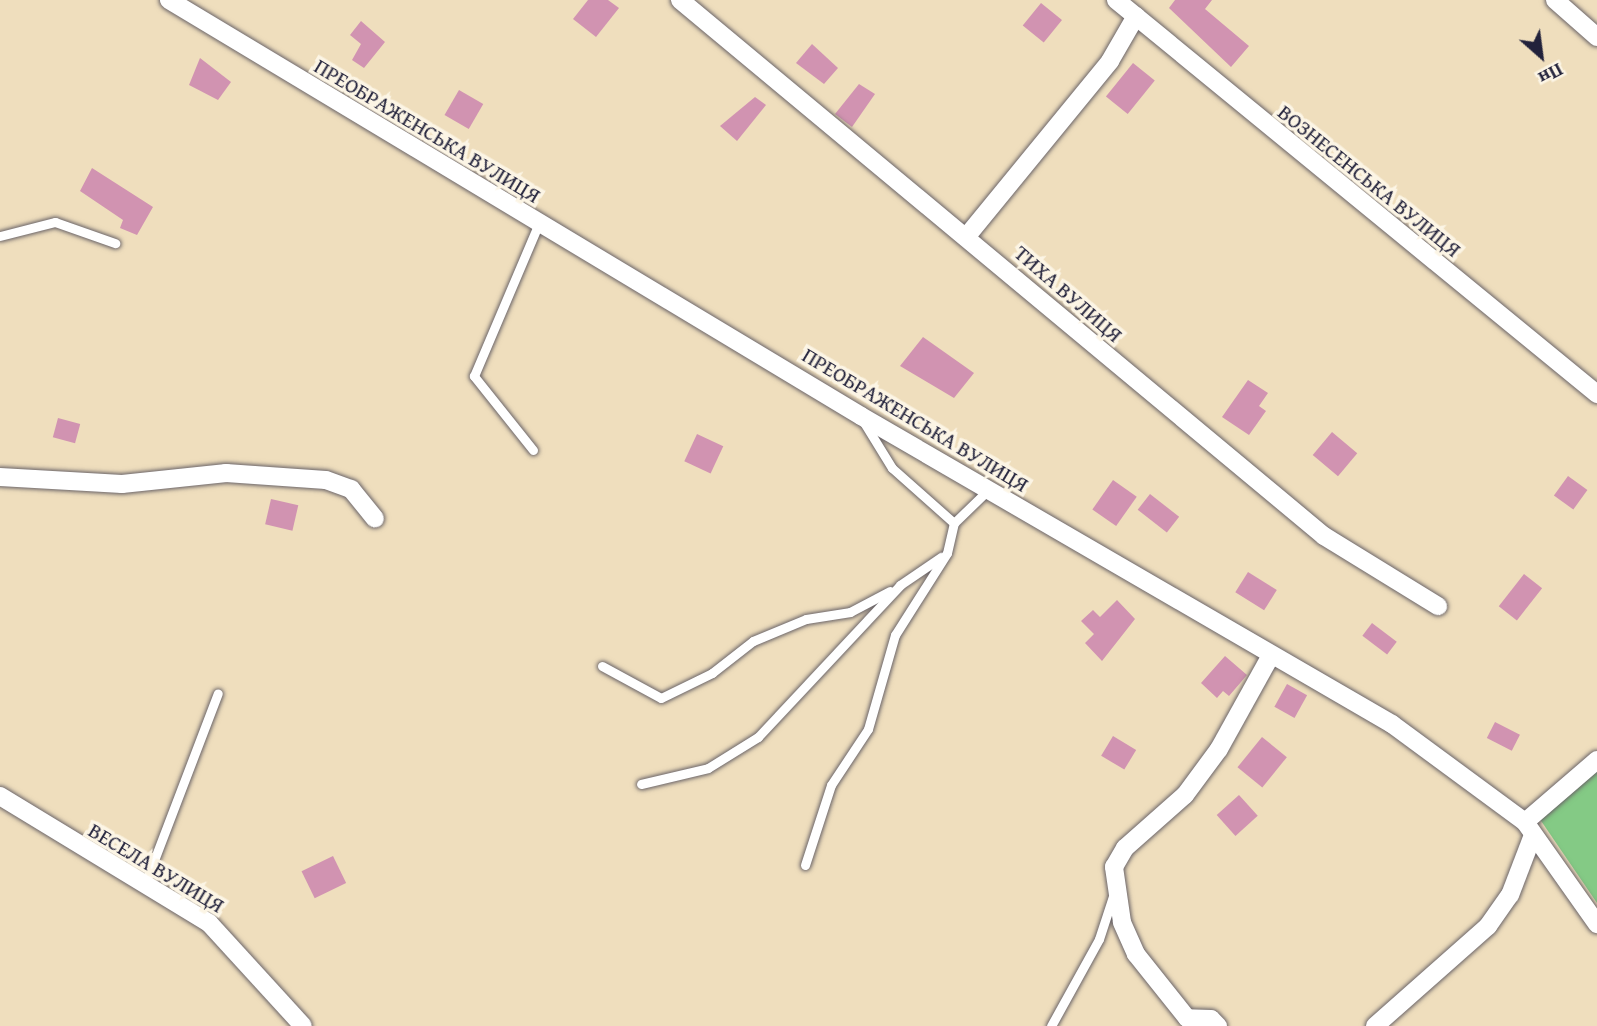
<!DOCTYPE html>
<meta charset="utf-8">
<style>
body{margin:0}
#map{position:relative;width:1597px;height:1026px;overflow:hidden;background:#efdebd;font-family:"Gentium Book Plus",serif}
div>[style]{position:absolute}
.green>*{inset:0;background:#84ca85}
.building>*{inset:0;background:#d193b1;transform-origin:0 0}
.roads{filter:drop-shadow(0 0 2px #6a6468) drop-shadow(0 0 2px #6a6468)}
.service>*{height:9px;margin:-4.5px;padding:0 4.5px;transform-origin:4.5px;border-radius:4.5px;background:#fff}
.minor>*{height:18px;margin:-9px;padding:0 9px;transform-origin:9px;border-radius:9px;background:#fff}
span{translate:-50% -50%;white-space:nowrap;text-align:center;line-height:1.15;-webkit-text-stroke:7px #fcf5e5;paint-order:stroke}
.street-label{font-size:21px;color:#22223b}
.north{position:absolute;left:1506px;top:21px;width:70px;height:70px;-webkit-text-stroke:5px #fcf5e5;paint-order:stroke;rotate:152deg;font-size:19px;font-weight:700;line-height:28px;text-align:center;color:#22223b}
.north::after{content:'';display:block;margin:auto;width:24px;height:32px;background:#22223b;clip-path:polygon(50% 0,100% 100%,50% 72%,0 100%)}
</style>
<div id="map">
<div class="green">
<i style="clip-path:polygon(1597px 761px,1597px 903px,1535px 812px)"></i>
</div>
<div class="building">
<i style="clip-path:polygon(588px 0,608px 0,619px 8px,596px 37px,573px 19px)"></i>
<i style="clip-path:polygon(1175px 0,1212px 0,1205px 9px,1249px 46px,1231px 67px,1169px 8px)"></i>
<i style="left:1041px;top:3px;width:27px;height:29px;rotate:39deg"></i>
<i style="clip-path:polygon(361px 21px,385px 42px,364px 68px,352px 60px,361px 44px,350px 35px)"></i>
<i style="clip-path:polygon(812px 44px,838px 68px,824px 84px,796px 63px)"></i>
<i style="clip-path:polygon(200px 58px,231px 82px,218px 100px,189px 85px)"></i>
<i style="left:1133px;top:63px;width:28px;height:43px;rotate:39deg"></i>
<i style="clip-path:polygon(859px 84px,875px 94px,852px 127px,835px 114px)"></i>
<i style="left:459px;top:90px;width:28px;height:29px;rotate:30deg"></i>
<i style="clip-path:polygon(755px 97px,766px 105px,737px 141px,720px 126px)"></i>
<i style="clip-path:polygon(92px 168px,153px 207px,137px 235px,120px 228px,123px 220px,80px 191px)"></i>
<i style="clip-path:polygon(923px 337px,974px 373px,954px 398px,900px 366px)"></i>
<i style="clip-path:polygon(1248px 380px,1268px 393px,1259px 406px,1266px 411px,1249px 435px,1222px 417px)"></i>
<i style="left:58px;top:418px;width:23px;height:20px;rotate:15deg"></i>
<i style="left:1332px;top:432px;width:33px;height:30px;rotate:40deg"></i>
<i style="left:697px;top:434px;width:29px;height:30px;rotate:25deg"></i>
<i style="left:1568px;top:476px;width:24px;height:24px;rotate:36deg"></i>
<i style="left:1113px;top:480px;width:29px;height:36px;rotate:35deg"></i>
<i style="left:1150px;top:494px;width:37px;height:20px;rotate:38deg"></i>
<i style="left:271px;top:499px;width:28px;height:26px;rotate:13deg"></i>
<i style="left:1248px;top:572px;width:34px;height:24px;rotate:32deg"></i>
<i style="left:1524px;top:574px;width:23px;height:41px;rotate:38deg"></i>
<i style="clip-path:polygon(1117px 600px,1135px 619px,1102px 661px,1085px 643px,1094px 634px,1081px 621px,1093px 610px,1100px 617px)"></i>
<i style="left:1372px;top:623px;width:31px;height:16px;rotate:37deg"></i>
<i style="clip-path:polygon(1225px 656px,1247px 675px,1229px 696px,1223px 691px,1217px 698px,1201px 683px)"></i>
<i style="left:1287px;top:684px;width:23px;height:26px;rotate:29deg"></i>
<i style="left:1495px;top:722px;width:28px;height:18px;rotate:27deg"></i>
<i style="left:1113px;top:736px;width:27px;height:23px;rotate:31deg"></i>
<i style="left:1262px;top:737px;width:32px;height:39px;rotate:39deg"></i>
<i style="left:1239px;top:795px;width:28px;height:30px;rotate:48deg"></i>
<i style="left:333px;top:856px;width:30px;height:35px;rotate:64deg"></i>
</div>
<div class="roads">
<div class="service">
<i style="left:0;top:236px;width:57px;rotate:-14.3deg"></i>
<i style="left:55px;top:222px;width:64px;rotate:19.3deg"></i>
<i style="left:863px;top:421px;width:55px;rotate:58.3deg"></i>
<i style="left:892px;top:468px;width:83px;rotate:41.6deg"></i>
<i style="left:533px;top:450px;width:95px;rotate:-128.6deg"></i>
<i style="left:474px;top:376px;width:166px;rotate:-67deg"></i>
<i style="left:602px;top:666px;width:67px;rotate:28.5deg"></i>
<i style="left:661px;top:698px;width:57px;rotate:-26.1deg"></i>
<i style="left:712px;top:673px;width:52px;rotate:-38deg"></i>
<i style="left:753px;top:641px;width:57px;rotate:-22.5deg"></i>
<i style="left:806px;top:619px;width:45px;rotate:-9deg"></i>
<i style="left:850px;top:612px;width:45px;rotate:-27.7deg"></i>
<i style="left:641px;top:784px;width:69px;rotate:-13.4deg"></i>
<i style="left:708px;top:768px;width:59px;rotate:-31.8deg"></i>
<i style="left:758px;top:737px;width:208px;rotate:-46.9deg"></i>
<i style="left:900px;top:585px;width:50px;rotate:-34.3deg"></i>
<i style="left:805px;top:865px;width:84px;rotate:-72deg"></i>
<i style="left:831px;top:785px;width:67px;rotate:-56.5deg"></i>
<i style="left:868px;top:729px;width:98px;rotate:-74deg"></i>
<i style="left:895px;top:635px;width:97px;rotate:-57.6deg"></i>
<i style="left:947px;top:553px;width:31px;rotate:-77deg"></i>
<i style="left:954px;top:523px;width:47px;rotate:-44.1deg"></i>
<i style="left:145px;top:884px;width:204px;rotate:-69.1deg"></i>
<i style="left:1051px;top:1026px;width:99px;rotate:-61.1deg"></i>
<i style="left:1099px;top:939px;width:48px;rotate:-71.9deg"></i>
</div>
<div class="minor">
<i style="left:169px;top:0;width:807px;rotate:31.01deg"></i>
<i style="left:861px;top:416px;width:614px;rotate:30.12deg"></i>
<i style="left:1392px;top:724px;width:165px;rotate:36.4deg"></i>
<i style="left:1525px;top:822px;width:125px;rotate:54.8deg"></i>
<i style="left:680px;top:0;width:838px;rotate:39.77deg"></i>
<i style="left:1324px;top:536px;width:134px;rotate:31.6deg"></i>
<i style="left:1116px;top:0;width:622px;rotate:39.32deg"></i>
<i style="left:1555px;top:0;width:56px;rotate:41.4deg"></i>
<i style="left:967px;top:236px;width:226px;rotate:-50.7deg"></i>
<i style="left:1110px;top:61px;width:52px;rotate:-60deg"></i>
<i style="left:0;top:477px;width:122px;rotate:3.3deg"></i>
<i style="left:122px;top:484px;width:105px;rotate:-6deg"></i>
<i style="left:226px;top:473px;width:100px;rotate:4deg"></i>
<i style="left:326px;top:480px;width:27px;rotate:20deg"></i>
<i style="left:351px;top:489px;width:38px;rotate:51deg"></i>
<i style="left:0;top:796px;width:245px;rotate:31.3deg"></i>
<i style="left:209px;top:923px;width:139px;rotate:47.6deg"></i>
<i style="left:1525px;top:822px;width:95px;rotate:-40.7deg"></i>
<i style="left:1218px;top:1026px;width:10px;rotate:-135deg"></i>
<i style="left:1211px;top:1019px;width:24px;rotate:-178deg"></i>
<i style="left:1187px;top:1018px;width:82px;rotate:-128.6deg"></i>
<i style="left:1136px;top:954px;width:35px;rotate:-114deg"></i>
<i style="left:1122px;top:922px;width:56px;rotate:-98.3deg"></i>
<i style="left:1114px;top:867px;width:22px;rotate:-60deg"></i>
<i style="left:1125px;top:848px;width:80px;rotate:-41.5deg"></i>
<i style="left:1185px;top:795px;width:57px;rotate:-53.5deg"></i>
<i style="left:1219px;top:749px;width:107px;rotate:-61deg"></i>
<i style="left:1375px;top:1026px;width:151px;rotate:-41.5deg"></i>
<i style="left:1488px;top:926px;width:38px;rotate:-55deg"></i>
<i style="left:1510px;top:895px;width:64px;rotate:-69deg"></i>
</div>
</div>
<div class="street-label">
<span style="left:427px;top:131px;rotate:31deg">ПРЕОБРАЖЕНСЬКА ВУЛИЦЯ</span>
<span style="left:1369px;top:181px;rotate:39deg">ВОЗНЕСЕНСЬКА ВУЛИЦЯ</span>
<span style="left:1068px;top:294px;rotate:41deg">ТИХА ВУЛИЦЯ</span>
<span style="left:915px;top:420px;rotate:31deg">ПРЕОБРАЖЕНСЬКА ВУЛИЦЯ</span>
<span style="left:156px;top:868px;rotate:31deg">ВЕСЕЛА ВУЛИЦЯ</span>
</div>
<div class="north">Пн</div>
</div>
